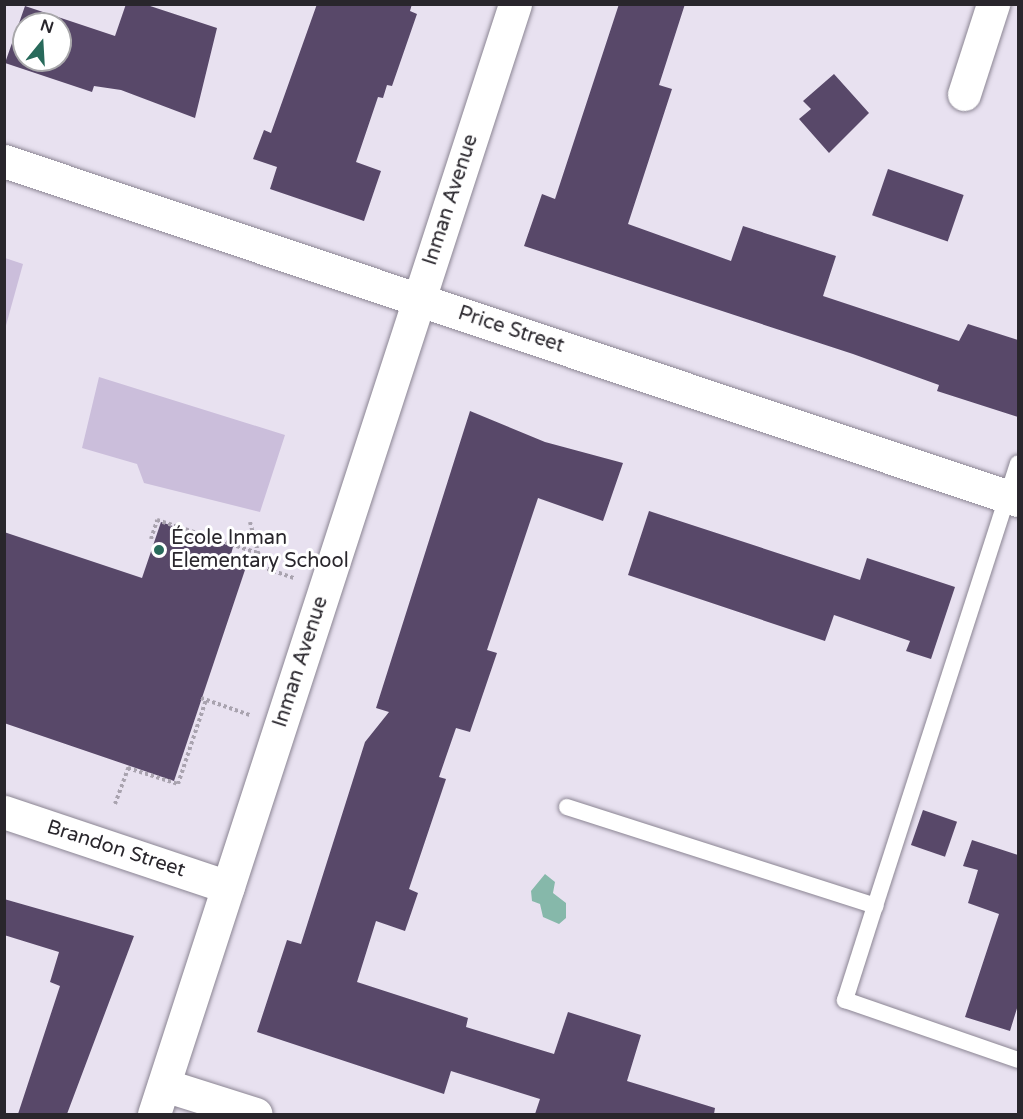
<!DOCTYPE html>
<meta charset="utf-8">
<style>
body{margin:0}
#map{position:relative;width:1023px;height:1119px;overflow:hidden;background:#e8e1f0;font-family:"Varela Round",sans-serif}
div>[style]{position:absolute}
.green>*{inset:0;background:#cbbedb}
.water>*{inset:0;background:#86b8aa}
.building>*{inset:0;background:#584869;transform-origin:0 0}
.path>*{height:4px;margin-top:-2px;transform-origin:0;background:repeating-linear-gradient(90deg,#a9a3af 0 3px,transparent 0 6px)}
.roads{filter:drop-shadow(0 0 2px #8b8593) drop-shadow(0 0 2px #8b8593)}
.service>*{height:16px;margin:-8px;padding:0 8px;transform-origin:8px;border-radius:8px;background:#fff}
.minor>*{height:33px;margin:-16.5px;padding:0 16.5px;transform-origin:16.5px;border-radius:16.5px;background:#fff}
.dots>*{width:16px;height:16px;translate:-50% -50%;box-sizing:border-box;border:3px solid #fff;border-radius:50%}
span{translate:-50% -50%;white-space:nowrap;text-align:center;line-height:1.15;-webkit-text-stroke:6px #fff;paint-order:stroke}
.street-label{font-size:20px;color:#29262c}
.poi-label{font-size:20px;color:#29262c}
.left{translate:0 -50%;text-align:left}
.frame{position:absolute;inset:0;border:6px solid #29262c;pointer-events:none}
.north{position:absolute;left:12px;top:12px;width:60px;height:60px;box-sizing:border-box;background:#fff;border:2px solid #a9a8ab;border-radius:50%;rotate:18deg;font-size:16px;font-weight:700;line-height:24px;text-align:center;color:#29262c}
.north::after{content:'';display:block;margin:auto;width:21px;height:27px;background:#286a5b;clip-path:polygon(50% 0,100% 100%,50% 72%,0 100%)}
</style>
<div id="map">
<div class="green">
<i style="clip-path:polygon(5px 258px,23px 264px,5px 329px,4px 258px)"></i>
<i style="clip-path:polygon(99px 377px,285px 435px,260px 512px,144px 483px,137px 464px,82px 448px)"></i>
</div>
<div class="water">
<i style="clip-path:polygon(545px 874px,555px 882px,553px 893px,566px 903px,566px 918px,559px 924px,543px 917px,540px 904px,532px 901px,531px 891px)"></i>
</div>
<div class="building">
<i style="clip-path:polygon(evenodd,126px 4px,144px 4px,217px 28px,195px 118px,121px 90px,94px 86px,92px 92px,5px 63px,25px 6px,115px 36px,126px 4px,24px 24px,60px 24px,60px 60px,24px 60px,24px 24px)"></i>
<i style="clip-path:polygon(317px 4px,412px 4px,410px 11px,417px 14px,392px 86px,387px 85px,383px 98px,378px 97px,356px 162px,381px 171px,364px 221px,270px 189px,277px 167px,253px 159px,264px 130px,271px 133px)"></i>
<i style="clip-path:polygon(619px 4px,685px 4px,659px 85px,672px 89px,628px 224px,731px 261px,743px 226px,836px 256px,823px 296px,959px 341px,968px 324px,1018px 340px,1018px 417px,937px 391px,939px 385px,853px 354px,524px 246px,542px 194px,555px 199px)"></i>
<i style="clip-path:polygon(834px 74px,869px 113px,829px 153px,799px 119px,811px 109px,803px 101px)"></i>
<i style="left:888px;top:169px;width:80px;height:49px;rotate:19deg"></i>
<i style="clip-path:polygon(470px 411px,545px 442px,623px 463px,603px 521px,538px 498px,487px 650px,497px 653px,470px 732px,456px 728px,439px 777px,446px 779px,409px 889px,418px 893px,405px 931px,376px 921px,357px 982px,468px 1018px,466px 1027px,554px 1054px,568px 1012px,641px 1035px,627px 1081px,715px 1108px,714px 1114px,535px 1114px,540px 1099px,451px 1071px,444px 1094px,257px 1032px,287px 940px,301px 944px,365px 742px,389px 712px,376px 708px)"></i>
<i style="clip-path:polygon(649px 511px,860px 580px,867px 558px,955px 587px,931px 659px,906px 651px,910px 641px,834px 615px,825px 641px,628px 575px)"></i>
<i style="clip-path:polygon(161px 522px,233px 547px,230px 558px,247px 564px,174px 781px,4px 723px,4px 532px,142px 578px)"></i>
<i style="left:923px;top:810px;width:36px;height:37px;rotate:19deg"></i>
<i style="clip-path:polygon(972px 840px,1018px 855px,1018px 1005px,1010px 1031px,965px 1017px,999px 914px,968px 903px,978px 870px,963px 866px)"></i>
<i style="clip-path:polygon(4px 899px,134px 936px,67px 1114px,18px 1114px,60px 986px,50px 982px,59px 952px,4px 935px)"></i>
</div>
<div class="path">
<i style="left:250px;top:522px;width:47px;rotate:75.1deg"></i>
<i style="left:262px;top:567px;width:34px;rotate:19deg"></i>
<i style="left:151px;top:539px;width:20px;rotate:-72deg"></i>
<i style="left:157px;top:520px;width:106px;rotate:18.1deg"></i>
<i style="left:201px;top:698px;width:52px;rotate:19.1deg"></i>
<i style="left:128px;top:768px;width:52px;rotate:17.7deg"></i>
<i style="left:178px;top:784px;width:89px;rotate:-71.6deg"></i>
<i style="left:115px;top:804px;width:40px;rotate:-69.8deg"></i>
</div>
<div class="roads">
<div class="service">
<i style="left:567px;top:807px;width:324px;rotate:17.8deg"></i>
<i style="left:875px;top:906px;width:465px;rotate:-72.1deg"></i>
<i style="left:875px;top:906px;width:99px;rotate:107.7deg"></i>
<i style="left:845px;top:1000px;width:183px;rotate:19.1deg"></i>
</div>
<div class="minor">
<i style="left:964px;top:94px;width:95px;rotate:-72.1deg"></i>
<i style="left:4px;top:161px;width:1069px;rotate:18.49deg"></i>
<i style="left:4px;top:812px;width:236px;rotate:18.5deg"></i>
<i style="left:164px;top:1085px;width:96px;rotate:17.5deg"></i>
<i style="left:154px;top:1114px;width:1167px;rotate:-71.98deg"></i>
</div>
</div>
<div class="dots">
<i style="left:159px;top:550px;background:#286a5b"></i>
</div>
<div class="street-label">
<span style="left:451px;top:200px;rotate:-72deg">Inman Avenue</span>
<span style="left:511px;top:330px;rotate:18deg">Price Street</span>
<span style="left:301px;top:662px;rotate:-72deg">Inman Avenue</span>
<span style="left:116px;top:849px;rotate:18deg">Brandon Street</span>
</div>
<div class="poi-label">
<span class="left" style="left:171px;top:550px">École Inman<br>Elementary School</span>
</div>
<div class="frame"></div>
<div class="north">N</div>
</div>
